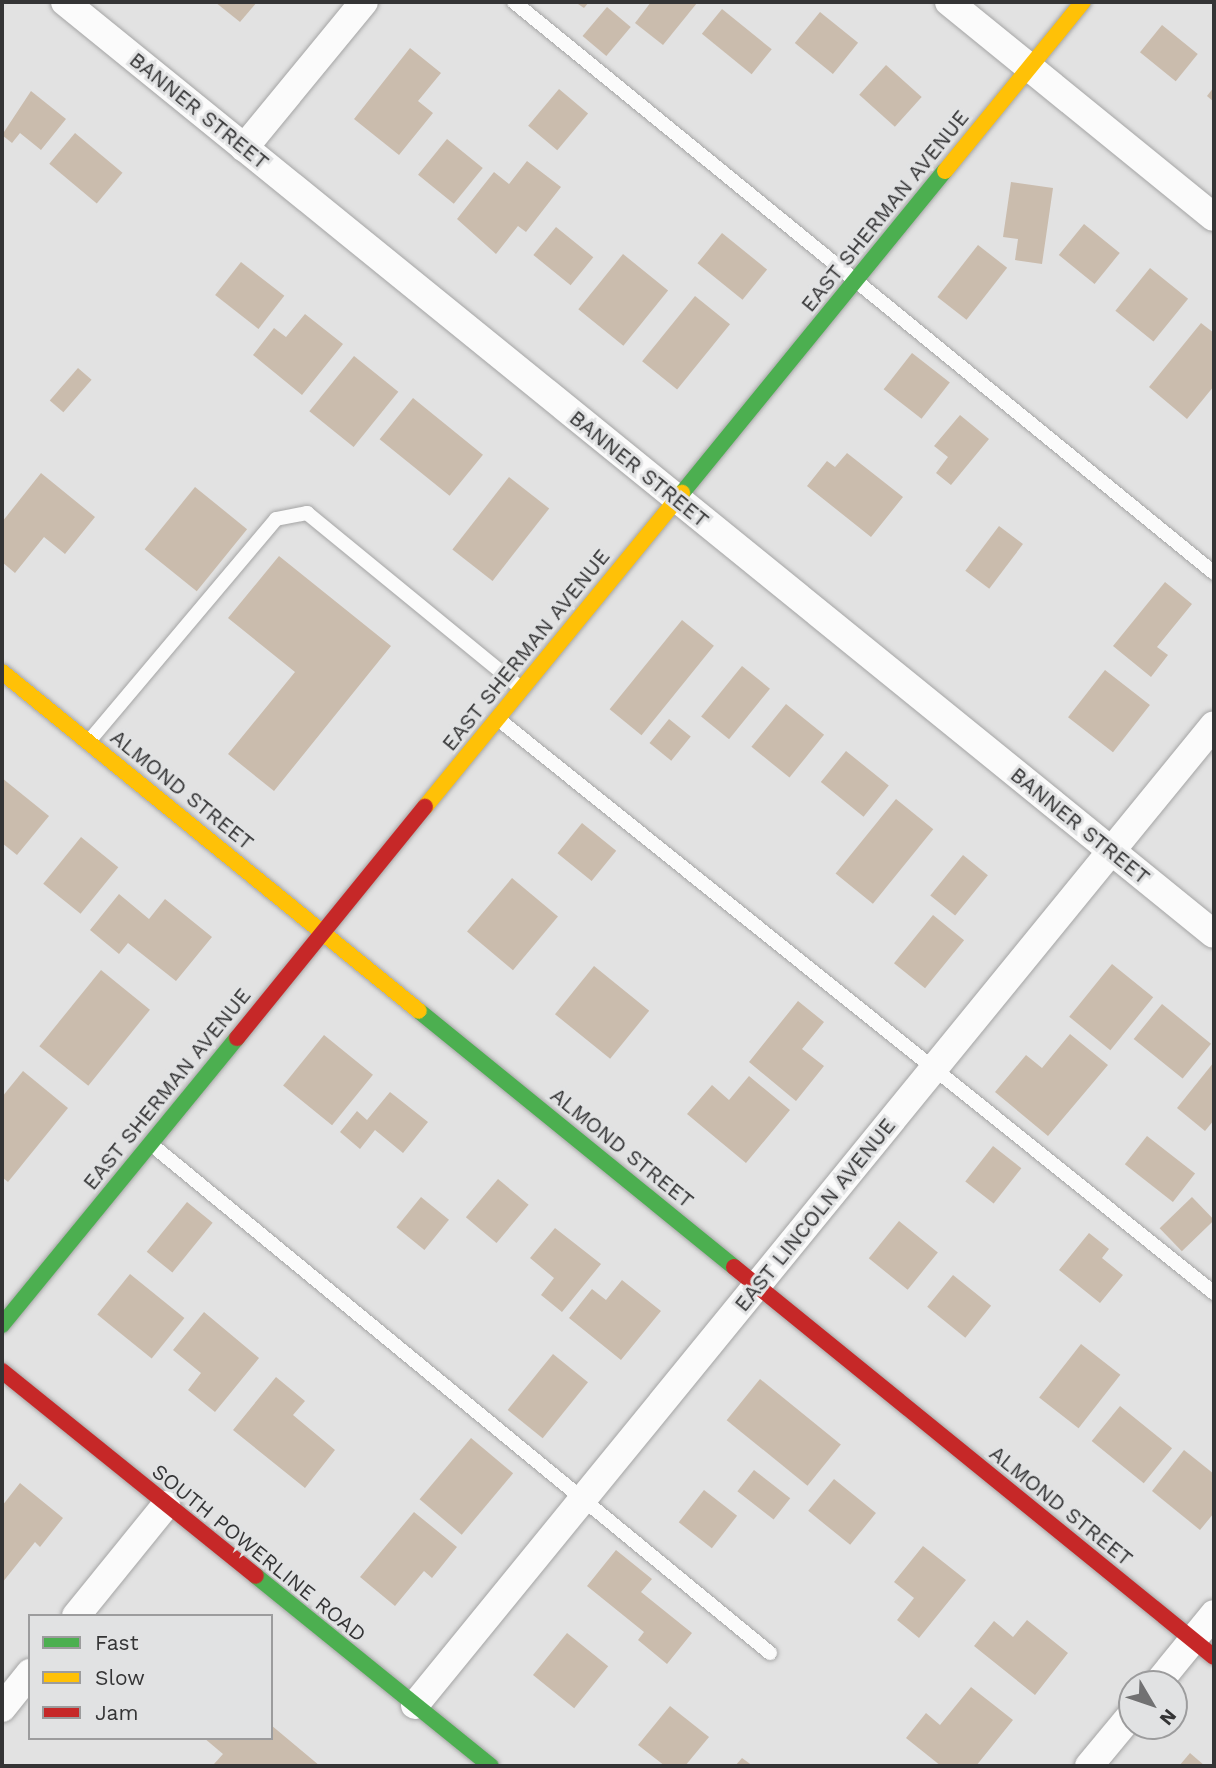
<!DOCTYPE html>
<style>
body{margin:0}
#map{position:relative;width:1216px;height:1768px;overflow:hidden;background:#e2e2e2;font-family:"Work Sans",sans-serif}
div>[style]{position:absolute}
.building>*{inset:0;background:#cabcad;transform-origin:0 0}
.roads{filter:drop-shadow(0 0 2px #a5a5a5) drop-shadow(0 0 2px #a5a5a5)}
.lane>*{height:14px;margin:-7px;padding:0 7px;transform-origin:7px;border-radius:7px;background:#fbfbfb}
.street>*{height:28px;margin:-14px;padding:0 14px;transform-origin:14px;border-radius:14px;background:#fbfbfb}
.fast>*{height:16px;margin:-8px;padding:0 8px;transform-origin:8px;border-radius:8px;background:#4caf50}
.slow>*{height:16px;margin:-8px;padding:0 8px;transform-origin:8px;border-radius:8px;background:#ffc107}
.jam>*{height:16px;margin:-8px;padding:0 8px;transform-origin:8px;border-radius:8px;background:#c62828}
span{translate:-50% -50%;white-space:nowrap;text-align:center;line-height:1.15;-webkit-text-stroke:6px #e1e2e3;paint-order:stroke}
.street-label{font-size:21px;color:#343435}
.frame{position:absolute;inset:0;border:4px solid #343435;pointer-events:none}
.legend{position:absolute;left:28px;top:1614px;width:245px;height:126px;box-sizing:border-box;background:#e1e2e3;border:2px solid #9c9c9d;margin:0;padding:9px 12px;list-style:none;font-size:21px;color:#343435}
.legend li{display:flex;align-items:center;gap:14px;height:35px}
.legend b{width:35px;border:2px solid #9c9c9d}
.north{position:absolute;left:1118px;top:1670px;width:70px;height:70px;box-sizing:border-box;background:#e1e2e3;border:2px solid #9c9c9d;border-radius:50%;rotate:129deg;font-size:19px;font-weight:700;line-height:28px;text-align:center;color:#343435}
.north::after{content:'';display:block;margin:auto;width:24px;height:32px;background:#717172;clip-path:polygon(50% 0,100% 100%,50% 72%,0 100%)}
</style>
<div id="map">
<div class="building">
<i style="clip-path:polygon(215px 2px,257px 2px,240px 22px)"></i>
<i style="clip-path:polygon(575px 2px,589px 2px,584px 8px)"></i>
<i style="clip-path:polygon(651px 2px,695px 2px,697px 3px,663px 45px,635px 23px)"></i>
<i style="left:607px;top:7px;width:31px;height:38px;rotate:40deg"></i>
<i style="left:722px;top:9px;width:64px;height:32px;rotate:39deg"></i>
<i style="left:820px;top:12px;width:49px;height:40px;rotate:39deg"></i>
<i style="left:1162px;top:25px;width:46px;height:35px;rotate:39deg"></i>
<i style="clip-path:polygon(410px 48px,441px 73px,418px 101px,433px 113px,399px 155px,354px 119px)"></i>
<i style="left:886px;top:65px;width:48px;height:40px;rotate:42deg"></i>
<i style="clip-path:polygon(1214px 87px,1214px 102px,1207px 96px)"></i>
<i style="left:559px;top:89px;width:38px;height:48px;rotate:40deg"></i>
<i style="clip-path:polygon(31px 91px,66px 119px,41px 150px,20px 133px,12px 143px,2px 135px)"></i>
<i style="left:75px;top:133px;width:62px;height:40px;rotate:40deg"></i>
<i style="left:447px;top:139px;width:46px;height:46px;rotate:39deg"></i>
<i style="clip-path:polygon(527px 161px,561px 187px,526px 232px,518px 226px,496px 254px,457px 219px,494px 172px,509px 184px)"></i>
<i style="clip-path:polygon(1011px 182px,1053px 188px,1042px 264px,1015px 260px,1018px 239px,1003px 237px)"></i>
<i style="left:1084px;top:224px;width:46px;height:40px;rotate:39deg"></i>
<i style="left:556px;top:227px;width:48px;height:36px;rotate:39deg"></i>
<i style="left:722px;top:233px;width:58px;height:39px;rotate:39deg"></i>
<i style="left:978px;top:245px;width:37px;height:66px;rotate:38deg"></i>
<i style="left:623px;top:254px;width:58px;height:71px;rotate:39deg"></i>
<i style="left:241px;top:262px;width:55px;height:42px;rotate:38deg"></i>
<i style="left:1150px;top:268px;width:49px;height:55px;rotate:39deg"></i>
<i style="left:695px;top:296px;width:45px;height:84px;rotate:39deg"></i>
<i style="clip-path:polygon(305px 314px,343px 344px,302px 395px,253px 355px,274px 328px,286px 337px)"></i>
<i style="clip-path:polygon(1201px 323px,1214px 333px,1214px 386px,1187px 419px,1149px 387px)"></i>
<i style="left:912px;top:353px;width:48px;height:46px;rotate:38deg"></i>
<i style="left:354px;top:356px;width:57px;height:71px;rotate:39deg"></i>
<i style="left:78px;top:368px;width:18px;height:43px;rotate:41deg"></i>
<i style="left:413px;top:398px;width:90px;height:53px;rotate:39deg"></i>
<i style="clip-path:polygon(960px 415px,989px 439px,951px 485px,936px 473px,948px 457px,934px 446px)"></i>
<i style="clip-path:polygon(847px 453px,903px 497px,871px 537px,807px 486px,827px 461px,835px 467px)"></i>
<i style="clip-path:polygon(41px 473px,95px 517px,65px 554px,44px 537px,15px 573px,2px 562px,2px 522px)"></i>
<i style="left:509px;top:477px;width:51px;height:92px;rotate:38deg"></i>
<i style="left:195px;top:487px;width:67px;height:80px;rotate:39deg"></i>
<i style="left:999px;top:526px;width:30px;height:56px;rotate:37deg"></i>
<i style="clip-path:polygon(279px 556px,391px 646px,274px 791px,228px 754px,295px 672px,228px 618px)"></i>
<i style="clip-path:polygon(1165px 582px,1192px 604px,1157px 647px,1168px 655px,1151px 677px,1113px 646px)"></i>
<i style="left:682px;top:620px;width:41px;height:115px;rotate:39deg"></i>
<i style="left:742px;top:666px;width:36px;height:65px;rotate:39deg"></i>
<i style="left:1105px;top:670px;width:57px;height:60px;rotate:38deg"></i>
<i style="left:786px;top:704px;width:49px;height:55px;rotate:39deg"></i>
<i style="left:669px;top:719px;width:28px;height:31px;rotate:39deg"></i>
<i style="left:846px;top:751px;width:55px;height:40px;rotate:39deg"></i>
<i style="clip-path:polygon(2px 778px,49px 816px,17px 855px,2px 843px)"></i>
<i style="left:896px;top:799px;width:48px;height:96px;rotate:39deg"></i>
<i style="left:582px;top:823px;width:44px;height:39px;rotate:39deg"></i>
<i style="left:81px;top:837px;width:48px;height:60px;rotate:39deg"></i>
<i style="left:963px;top:855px;width:32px;height:52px;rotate:39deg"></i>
<i style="left:512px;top:878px;width:60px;height:70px;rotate:40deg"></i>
<i style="clip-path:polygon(119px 894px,149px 919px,165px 899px,212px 937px,176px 981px,128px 943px,119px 954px,90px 930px)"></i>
<i style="left:933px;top:915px;width:40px;height:62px;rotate:39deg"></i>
<i style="left:1112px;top:964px;width:53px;height:68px;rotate:39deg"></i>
<i style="left:594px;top:966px;width:71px;height:62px;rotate:39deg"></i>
<i style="left:101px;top:970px;width:63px;height:98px;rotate:39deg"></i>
<i style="clip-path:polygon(798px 1001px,824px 1022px,802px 1049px,824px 1066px,796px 1101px,749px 1062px)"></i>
<i style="left:1162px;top:1004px;width:63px;height:45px;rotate:39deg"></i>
<i style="clip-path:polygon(1070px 1034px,1108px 1065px,1048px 1136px,995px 1092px,1026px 1055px,1042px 1068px)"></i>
<i style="left:324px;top:1035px;width:63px;height:65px;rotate:39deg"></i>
<i style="clip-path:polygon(1214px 1062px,1214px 1120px,1205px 1131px,1177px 1108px)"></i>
<i style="clip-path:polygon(23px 1071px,68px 1108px,8px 1182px,2px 1177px,2px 1097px)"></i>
<i style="clip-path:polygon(749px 1076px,790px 1110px,746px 1163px,687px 1114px,712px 1085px,729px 1100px)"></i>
<i style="clip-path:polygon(390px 1092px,428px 1122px,403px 1153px,375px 1130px,360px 1149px,340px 1132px,357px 1111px,367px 1120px)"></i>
<i style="left:1147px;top:1136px;width:61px;height:36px;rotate:38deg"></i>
<i style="left:993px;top:1146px;width:36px;height:45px;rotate:38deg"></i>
<i style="left:498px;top:1179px;width:40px;height:50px;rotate:40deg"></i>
<i style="left:421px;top:1197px;width:36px;height:39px;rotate:39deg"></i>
<i style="left:1192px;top:1197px;width:32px;height:45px;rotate:46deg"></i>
<i style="left:187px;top:1202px;width:33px;height:64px;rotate:39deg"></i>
<i style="left:899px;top:1221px;width:50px;height:48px;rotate:39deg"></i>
<i style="clip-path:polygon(555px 1228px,601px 1264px,562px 1312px,541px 1295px,554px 1278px,530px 1258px)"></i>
<i style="clip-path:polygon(1089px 1233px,1109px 1249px,1102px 1258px,1123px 1275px,1100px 1303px,1059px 1270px)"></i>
<i style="left:130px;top:1274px;width:70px;height:52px;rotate:39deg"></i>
<i style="left:953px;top:1275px;width:49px;height:41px;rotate:39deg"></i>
<i style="clip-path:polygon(622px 1280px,661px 1311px,621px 1360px,569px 1318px,592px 1289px,606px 1300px)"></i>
<i style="clip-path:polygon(204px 1312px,259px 1358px,215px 1412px,188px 1390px,201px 1373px,173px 1350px)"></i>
<i style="left:1081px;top:1344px;width:50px;height:68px;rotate:38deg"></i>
<i style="left:553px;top:1354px;width:45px;height:72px;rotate:39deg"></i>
<i style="clip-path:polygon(276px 1377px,305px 1401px,293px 1415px,335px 1450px,305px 1488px,233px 1430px)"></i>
<i style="left:760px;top:1379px;width:104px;height:53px;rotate:39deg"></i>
<i style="left:1120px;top:1406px;width:67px;height:45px;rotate:39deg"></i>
<i style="left:471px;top:1438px;width:55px;height:80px;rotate:40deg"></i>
<i style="clip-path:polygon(1184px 1450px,1214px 1474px,1214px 1513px,1200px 1530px,1152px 1491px)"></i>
<i style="left:754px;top:1470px;width:46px;height:27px;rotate:38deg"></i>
<i style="left:834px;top:1479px;width:54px;height:41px;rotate:39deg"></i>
<i style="clip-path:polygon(20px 1483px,63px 1518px,40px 1547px,35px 1542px,2px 1583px,2px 1506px)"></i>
<i style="left:704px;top:1490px;width:42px;height:41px;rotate:38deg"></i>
<i style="clip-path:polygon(414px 1512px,457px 1547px,432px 1578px,424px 1571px,395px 1606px,360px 1577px)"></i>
<i style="clip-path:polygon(923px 1546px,966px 1580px,919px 1638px,897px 1620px,914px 1598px,894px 1582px)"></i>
<i style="clip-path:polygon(616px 1550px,652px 1579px,641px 1592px,692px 1633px,667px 1664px,638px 1640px,644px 1632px,587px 1586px)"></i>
<i style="clip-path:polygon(1027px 1620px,1068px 1653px,1035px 1695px,974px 1646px,994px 1621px,1013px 1637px)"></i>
<i style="left:567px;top:1633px;width:53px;height:54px;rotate:39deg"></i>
<i style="clip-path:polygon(971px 1687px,1013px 1720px,976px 1766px,941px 1766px,906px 1738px,926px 1713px,940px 1725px)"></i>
<i style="clip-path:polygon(670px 1706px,709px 1737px,685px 1766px,665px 1766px,638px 1745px)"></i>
<i style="clip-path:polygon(271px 1725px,320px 1766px,214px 1764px,223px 1754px,204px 1738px,271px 1738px)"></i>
<i style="clip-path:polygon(1190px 1753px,1205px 1766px,1179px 1766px)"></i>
<i style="clip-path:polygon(742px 1758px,753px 1766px,735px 1766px)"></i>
</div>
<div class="roads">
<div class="lane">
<i style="left:514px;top:2px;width:903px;rotate:39.2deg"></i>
<i style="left:498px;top:719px;width:918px;rotate:38.72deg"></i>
<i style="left:90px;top:740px;width:289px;rotate:-49.9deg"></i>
<i style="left:276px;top:519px;width:32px;rotate:-11deg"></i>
<i style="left:307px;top:513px;width:276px;rotate:39.3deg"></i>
<i style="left:152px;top:1145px;width:800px;rotate:39.42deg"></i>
</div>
<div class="street">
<i style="left:65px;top:2px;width:1479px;rotate:39.05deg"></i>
<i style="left:949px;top:2px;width:341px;rotate:39.1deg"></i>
<i style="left:244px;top:148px;width:189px;rotate:-50.6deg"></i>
<i style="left:76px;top:1616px;width:143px;rotate:-51deg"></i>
<i style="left:1157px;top:1684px;width:90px;rotate:-50.8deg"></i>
<i style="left:415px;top:1705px;width:1264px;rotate:-50.81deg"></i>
<i style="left:2px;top:1708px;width:45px;rotate:-51.3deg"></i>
<i style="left:1089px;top:1766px;width:67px;rotate:-50.4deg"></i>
</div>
<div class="fast">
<i style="left:682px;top:493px;width:416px;rotate:-50.8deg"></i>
<i style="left:419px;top:1011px;width:406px;rotate:39.1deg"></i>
<i style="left:2px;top:1325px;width:371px;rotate:-50.7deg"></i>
<i style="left:256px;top:1576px;width:302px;rotate:39deg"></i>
</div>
<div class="slow">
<i style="left:945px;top:171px;width:218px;rotate:-50.8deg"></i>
<i style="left:2px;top:672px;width:537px;rotate:39.11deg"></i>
<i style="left:425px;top:807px;width:406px;rotate:-50.7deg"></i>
</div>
<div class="jam">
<i style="left:237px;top:1038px;width:298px;rotate:-50.9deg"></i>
<i style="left:734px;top:1267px;width:618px;rotate:39.09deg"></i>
<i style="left:2px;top:1371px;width:326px;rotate:38.9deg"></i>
</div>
</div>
<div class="street-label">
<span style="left:199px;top:111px;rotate:39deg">BANNER STREET</span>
<span style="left:885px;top:211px;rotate:-51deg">EAST SHERMAN AVENUE</span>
<span style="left:639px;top:469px;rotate:39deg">BANNER STREET</span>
<span style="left:526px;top:650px;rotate:-51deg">EAST SHERMAN AVENUE</span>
<span style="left:182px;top:790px;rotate:39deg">ALMOND STREET</span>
<span style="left:1080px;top:826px;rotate:39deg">BANNER STREET</span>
<span style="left:167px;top:1089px;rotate:-51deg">EAST SHERMAN AVENUE</span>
<span style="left:622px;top:1148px;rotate:39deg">ALMOND STREET</span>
<span style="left:815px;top:1215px;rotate:-51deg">EAST LINCOLN AVENUE</span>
<span style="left:1061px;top:1506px;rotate:39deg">ALMOND STREET</span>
<span style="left:259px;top:1553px;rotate:39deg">SOUTH POWERLINE ROAD</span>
</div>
<div class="frame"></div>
<ul class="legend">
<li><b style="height:9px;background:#4caf50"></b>Fast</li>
<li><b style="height:9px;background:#ffc107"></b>Slow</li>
<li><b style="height:9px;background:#c62828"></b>Jam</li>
</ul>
<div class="north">N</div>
</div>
